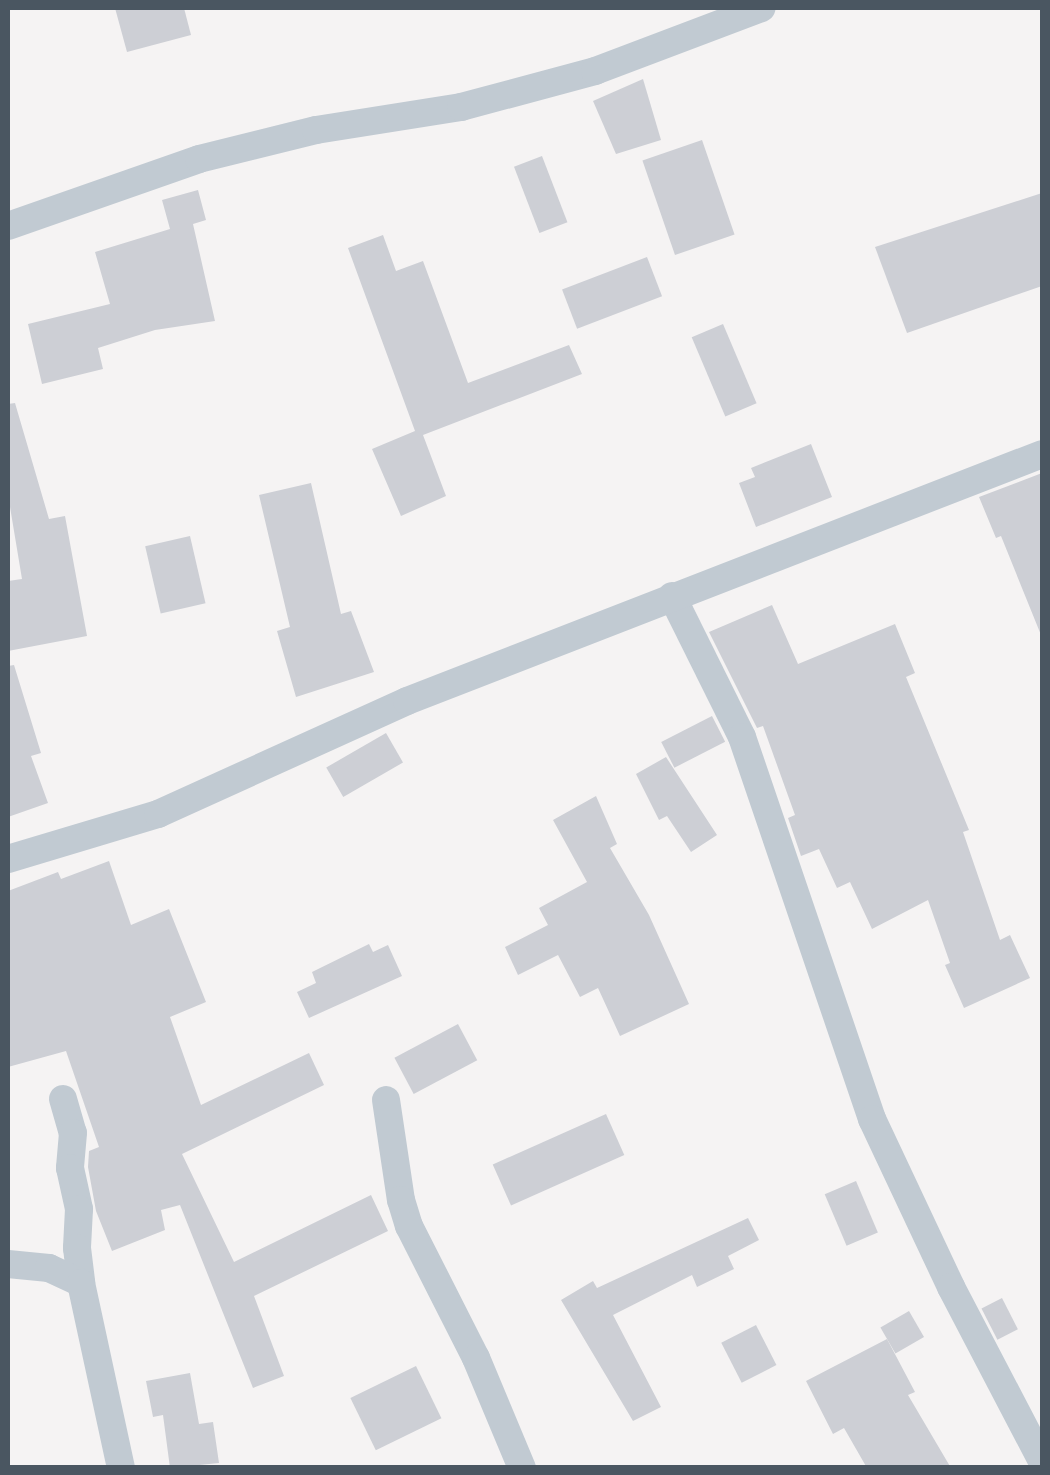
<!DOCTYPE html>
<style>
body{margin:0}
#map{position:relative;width:1050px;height:1475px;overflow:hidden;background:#f5f3f3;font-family:Karla,sans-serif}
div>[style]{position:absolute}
.building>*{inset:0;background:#cdcfd5;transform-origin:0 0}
.minor>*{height:28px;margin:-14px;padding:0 14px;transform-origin:14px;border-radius:14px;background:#c1cad2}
span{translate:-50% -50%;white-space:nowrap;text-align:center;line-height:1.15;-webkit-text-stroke:8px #fff;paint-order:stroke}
.frame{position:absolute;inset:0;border:10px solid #4a5661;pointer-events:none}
</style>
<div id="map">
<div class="building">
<i style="clip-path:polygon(115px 8px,184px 8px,191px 35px,127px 52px)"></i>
<i style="clip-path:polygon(643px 79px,661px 140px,616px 154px,593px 101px)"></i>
<i style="left:702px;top:140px;width:100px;height:63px;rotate:71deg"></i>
<i style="left:542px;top:156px;width:71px;height:30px;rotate:69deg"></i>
<i style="clip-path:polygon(198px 190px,206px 220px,193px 224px,215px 321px,155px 330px,98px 348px,103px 369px,42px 384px,28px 324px,110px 304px,95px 252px,170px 229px,162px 200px)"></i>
<i style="clip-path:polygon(1042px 193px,1042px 286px,907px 333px,875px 247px)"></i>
<i style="clip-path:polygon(383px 235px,396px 271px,423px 261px,468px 383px,569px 345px,582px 374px,423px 435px,446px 496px,401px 516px,372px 449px,415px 431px,348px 248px)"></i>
<i style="left:647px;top:257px;width:42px;height:91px;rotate:69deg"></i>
<i style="left:723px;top:324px;width:86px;height:34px;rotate:67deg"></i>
<i style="clip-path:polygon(15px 403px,49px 519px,65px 516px,87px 636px,8px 651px,8px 581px,22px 579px,8px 495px,8px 404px)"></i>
<i style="clip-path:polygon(811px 444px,832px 497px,756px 527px,739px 483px,755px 477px,751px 468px)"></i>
<i style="clip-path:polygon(1042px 473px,1042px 635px,1041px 635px,1001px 536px,996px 538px,979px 497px)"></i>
<i style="clip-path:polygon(311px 483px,341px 614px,351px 611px,374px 672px,296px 697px,277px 631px,290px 627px,259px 495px)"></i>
<i style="left:190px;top:536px;width:69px;height:46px;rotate:77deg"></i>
<i style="clip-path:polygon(772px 605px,798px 664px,895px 624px,915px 673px,906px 677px,969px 830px,963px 832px,1000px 940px,1010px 935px,1030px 978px,964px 1008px,945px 965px,950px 963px,928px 900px,872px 929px,850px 882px,837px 888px,819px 849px,801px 856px,788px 818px,795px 815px,763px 726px,757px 728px,709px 632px)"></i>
<i style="clip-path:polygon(14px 665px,41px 753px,31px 756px,48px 803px,8px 817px,8px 666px)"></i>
<i style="left:712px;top:716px;width:29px;height:57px;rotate:63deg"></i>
<i style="left:386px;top:733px;width:34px;height:69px;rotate:60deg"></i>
<i style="clip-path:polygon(666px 757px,717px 835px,691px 852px,667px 816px,659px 820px,636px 774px)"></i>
<i style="clip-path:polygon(596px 796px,617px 844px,610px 848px,649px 915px,689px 1004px,620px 1036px,598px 988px,580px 997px,558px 955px,518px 975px,505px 947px,548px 925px,539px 908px,587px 882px,553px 820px)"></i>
<i style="clip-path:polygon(109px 861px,131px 925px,169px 909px,206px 1002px,170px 1017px,201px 1105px,309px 1053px,324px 1085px,182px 1154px,234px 1262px,371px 1195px,388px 1231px,254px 1296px,284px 1376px,253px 1388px,180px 1205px,161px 1210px,165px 1230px,112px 1251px,96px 1211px,88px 1167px,89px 1151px,99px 1147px,66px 1051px,8px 1067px,8px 891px,58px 872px,61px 879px)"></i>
<i style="clip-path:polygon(369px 944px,373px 952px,388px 945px,402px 976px,309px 1018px,297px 992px,316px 983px,312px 972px)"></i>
<i style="left:458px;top:1024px;width:41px;height:72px;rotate:62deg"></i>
<i style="left:606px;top:1114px;width:45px;height:124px;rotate:66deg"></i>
<i style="left:856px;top:1181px;width:56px;height:34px;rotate:67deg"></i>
<i style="clip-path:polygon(748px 1218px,759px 1240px,728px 1256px,734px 1269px,697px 1287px,692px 1275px,613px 1315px,661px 1407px,633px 1421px,561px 1300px,593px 1281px,597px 1288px)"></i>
<i style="left:1002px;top:1298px;width:35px;height:23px;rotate:63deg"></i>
<i style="left:909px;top:1311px;width:30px;height:33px;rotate:60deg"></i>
<i style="left:756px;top:1325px;width:45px;height:39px;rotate:63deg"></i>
<i style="clip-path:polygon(887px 1339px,915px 1392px,908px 1395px,951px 1468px,867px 1468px,844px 1428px,833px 1434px,806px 1381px)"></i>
<i style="left:416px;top:1366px;width:58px;height:73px;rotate:64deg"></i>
<i style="clip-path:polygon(190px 1373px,199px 1424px,213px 1422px,219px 1463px,170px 1468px,163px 1415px,153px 1417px,146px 1381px)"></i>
</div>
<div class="minor">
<i style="left:8px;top:226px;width:202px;rotate:-19.3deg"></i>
<i style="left:199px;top:159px;width:121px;rotate:-13.9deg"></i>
<i style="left:316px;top:130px;width:147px;rotate:-9deg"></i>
<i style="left:461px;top:107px;width:139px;rotate:-15deg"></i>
<i style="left:595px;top:71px;width:178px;rotate:-20.7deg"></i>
<i style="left:672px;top:596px;width:157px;rotate:63.6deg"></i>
<i style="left:742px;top:737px;width:404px;rotate:71.2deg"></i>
<i style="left:872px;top:1119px;width:186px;rotate:64.8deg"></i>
<i style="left:951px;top:1287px;width:196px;rotate:62.4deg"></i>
<i style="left:8px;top:859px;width:157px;rotate:-16.7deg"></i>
<i style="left:158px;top:814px;width:273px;rotate:-24.4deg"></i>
<i style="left:407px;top:701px;width:681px;rotate:-21.25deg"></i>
<i style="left:63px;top:1099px;width:35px;rotate:74deg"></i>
<i style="left:73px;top:1133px;width:35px;rotate:95deg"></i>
<i style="left:70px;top:1168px;width:42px;rotate:77.6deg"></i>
<i style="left:79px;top:1209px;width:39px;rotate:93deg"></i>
<i style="left:77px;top:1248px;width:35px;rotate:83deg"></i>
<i style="left:386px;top:1100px;width:101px;rotate:81.5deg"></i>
<i style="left:401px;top:1200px;width:27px;rotate:73deg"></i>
<i style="left:409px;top:1226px;width:148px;rotate:63.1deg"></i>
<i style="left:476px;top:1358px;width:119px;rotate:67.3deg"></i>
<i style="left:8px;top:1264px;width:41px;rotate:5.6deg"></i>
<i style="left:49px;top:1268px;width:35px;rotate:25deg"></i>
<i style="left:81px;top:1283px;width:189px;rotate:77.8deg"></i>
</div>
<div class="frame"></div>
</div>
